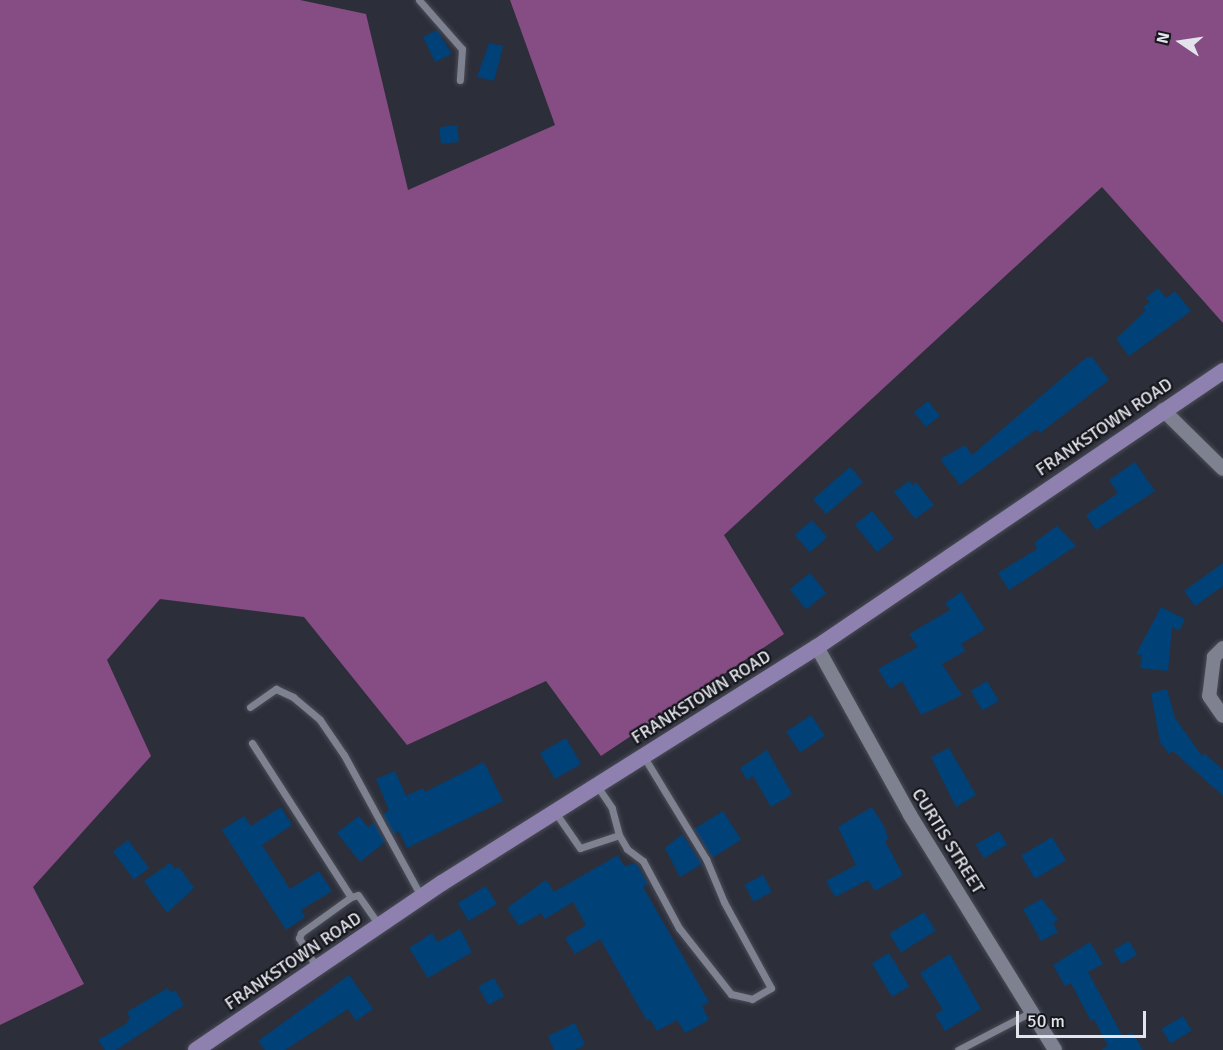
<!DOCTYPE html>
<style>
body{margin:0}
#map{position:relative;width:1223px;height:1050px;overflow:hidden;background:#2c2f3a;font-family:Signika,sans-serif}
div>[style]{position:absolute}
.forest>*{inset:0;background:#864c84}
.building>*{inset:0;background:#004178;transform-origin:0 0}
.roads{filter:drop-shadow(0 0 2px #4a4c56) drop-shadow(0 0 2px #4a4c56)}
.service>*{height:7px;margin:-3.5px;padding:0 3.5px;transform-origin:3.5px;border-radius:3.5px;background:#7e818f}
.minor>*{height:14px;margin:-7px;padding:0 7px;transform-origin:7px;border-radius:7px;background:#7e818f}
.secondary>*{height:16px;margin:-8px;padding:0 8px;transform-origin:8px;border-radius:8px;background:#8f81af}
span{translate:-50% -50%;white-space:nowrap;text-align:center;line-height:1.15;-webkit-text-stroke:4.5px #16171c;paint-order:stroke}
.street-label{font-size:18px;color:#e2e3eb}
.north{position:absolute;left:1151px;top:12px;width:60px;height:60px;-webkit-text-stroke:4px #16171c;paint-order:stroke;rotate:283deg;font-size:16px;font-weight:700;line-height:24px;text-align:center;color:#e2e3eb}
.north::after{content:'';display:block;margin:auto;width:21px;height:27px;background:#e2e3eb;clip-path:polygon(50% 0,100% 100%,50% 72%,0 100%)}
.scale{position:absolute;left:1016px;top:1011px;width:130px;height:27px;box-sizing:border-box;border:3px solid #e2e3eb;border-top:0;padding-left:8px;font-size:18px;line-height:21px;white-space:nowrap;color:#e2e3eb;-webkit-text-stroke:4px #16171c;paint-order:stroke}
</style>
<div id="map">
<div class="forest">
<i style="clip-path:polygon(0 0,300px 0,366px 14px,408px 190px,555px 125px,510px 0,1223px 0,1223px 323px,1102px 187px,724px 535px,784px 634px,601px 756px,546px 681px,407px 745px,304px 617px,160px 599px,107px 660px,151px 756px,33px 887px,84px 984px,0 1025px)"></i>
</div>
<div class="building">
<i style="clip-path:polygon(437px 30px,452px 54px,435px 62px,423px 37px)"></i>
<i style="clip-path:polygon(489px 43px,503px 46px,494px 81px,477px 77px)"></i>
<i style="left:457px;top:125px;width:17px;height:18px;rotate:83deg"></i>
<i style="clip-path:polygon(1158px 288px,1166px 298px,1175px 291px,1191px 311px,1129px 356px,1116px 339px,1146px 310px,1143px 307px,1150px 302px,1146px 298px)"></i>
<i style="clip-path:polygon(1087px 357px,1092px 357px,1109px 380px,1040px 433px,1037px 429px,960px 485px,940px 459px,965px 445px,972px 455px)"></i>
<i style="left:928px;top:401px;width:19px;height:18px;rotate:51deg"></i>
<i style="clip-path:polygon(1135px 462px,1155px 491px,1096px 530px,1086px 515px,1118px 493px,1109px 480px)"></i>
<i style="left:850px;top:467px;width:20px;height:49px;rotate:49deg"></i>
<i style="clip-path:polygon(909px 481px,913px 485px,916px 482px,934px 505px,915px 519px,894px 492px)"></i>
<i style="left:872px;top:511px;width:35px;height:22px;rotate:51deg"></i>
<i style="left:812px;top:520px;width:23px;height:23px;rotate:49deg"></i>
<i style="clip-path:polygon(1057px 526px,1076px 546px,1009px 590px,998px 573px,1037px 549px,1035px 542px)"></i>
<i style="clip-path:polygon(1223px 563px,1223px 586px,1195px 606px,1184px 591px)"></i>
<i style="left:810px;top:573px;width:26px;height:26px;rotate:51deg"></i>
<i style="clip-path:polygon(961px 592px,985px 629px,961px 644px,965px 651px,942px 664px,962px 695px,921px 715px,902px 681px,890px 689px,878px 669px,918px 647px,909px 634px,950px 610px,945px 603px)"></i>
<i style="clip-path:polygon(1161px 607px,1185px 619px,1179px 631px,1172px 627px,1168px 671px,1140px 668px,1142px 655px,1136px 654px)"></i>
<i style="left:987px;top:681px;width:23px;height:19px;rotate:59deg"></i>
<i style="clip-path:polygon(1167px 689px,1175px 718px,1202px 756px,1204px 753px,1223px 770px,1223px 796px,1173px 751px,1169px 754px,1160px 742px,1151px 693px)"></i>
<i style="left:811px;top:715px;width:25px;height:30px;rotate:56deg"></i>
<i style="left:566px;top:738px;width:30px;height:30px;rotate:60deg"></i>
<i style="clip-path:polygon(949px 748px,976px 795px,956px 807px,931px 757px)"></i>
<i style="clip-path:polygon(767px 750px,792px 794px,771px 807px,753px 776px,747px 780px,740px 768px)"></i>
<i style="clip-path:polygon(484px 762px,503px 801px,407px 848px,399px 831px,394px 835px,383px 815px,389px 810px,376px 779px,395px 771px,406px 796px,423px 788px,425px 792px)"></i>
<i style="clip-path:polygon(281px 807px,292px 825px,262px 845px,290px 889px,319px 871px,332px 891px,301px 910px,305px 917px,286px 930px,222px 830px,244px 816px,251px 826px)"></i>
<i style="clip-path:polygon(872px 807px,885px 828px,888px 839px,885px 841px,903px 875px,875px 891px,868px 880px,835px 897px,826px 881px,856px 865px,838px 827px)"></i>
<i style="left:723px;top:811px;width:34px;height:34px;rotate:58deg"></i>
<i style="clip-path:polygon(359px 816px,368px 827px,374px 822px,385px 842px,360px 862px,337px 833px)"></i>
<i style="left:999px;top:831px;width:16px;height:27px;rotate:60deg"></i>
<i style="clip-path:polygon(682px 834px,702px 864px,680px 877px,665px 848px)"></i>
<i style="left:1052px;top:837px;width:27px;height:36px;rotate:59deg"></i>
<i style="left:128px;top:840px;width:35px;height:19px;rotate:53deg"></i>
<i style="clip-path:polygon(618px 855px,624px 866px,636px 863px,648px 884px,643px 887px,709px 1002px,702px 1006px,709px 1020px,685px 1033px,677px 1020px,657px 1031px,650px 1019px,647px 1021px,600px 939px,575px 954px,565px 938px,586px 925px,573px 902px,545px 919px,541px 913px,519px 926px,507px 908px,546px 880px,554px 892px)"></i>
<i style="clip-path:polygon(170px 863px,175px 869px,179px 867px,194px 888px,167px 913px,144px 881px)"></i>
<i style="left:763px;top:875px;width:19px;height:21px;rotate:62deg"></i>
<i style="left:486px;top:886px;width:21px;height:33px;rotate:59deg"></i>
<i style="clip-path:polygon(1042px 899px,1058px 920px,1053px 923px,1058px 932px,1041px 941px,1023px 909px)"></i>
<i style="left:924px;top:912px;width:22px;height:41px;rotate:58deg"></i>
<i style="clip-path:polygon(460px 929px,472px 952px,428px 978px,409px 948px,432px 933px,437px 942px)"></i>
<i style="left:1129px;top:941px;width:16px;height:18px;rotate:60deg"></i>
<i style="clip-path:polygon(1090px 942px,1103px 964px,1088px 972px,1123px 1037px,1132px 1032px,1143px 1050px,1101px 1050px,1108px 1046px,1094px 1019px,1091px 1021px,1071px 983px,1065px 986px,1053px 965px)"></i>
<i style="left:889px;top:953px;width:39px;height:20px;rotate:59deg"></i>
<i style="clip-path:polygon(950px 954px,981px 1009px,945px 1031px,935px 1014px,943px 1010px,920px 973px)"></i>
<i style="clip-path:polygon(349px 975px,373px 1009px,356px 1021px,348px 1009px,285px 1050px,265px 1050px,258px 1041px)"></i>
<i style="left:494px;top:978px;width:21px;height:18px;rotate:61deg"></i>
<i style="clip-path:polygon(168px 988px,171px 993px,175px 990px,184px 1005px,116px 1050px,105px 1050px,98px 1040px,126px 1024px,130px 1018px,127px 1012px)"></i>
<i style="left:1183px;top:1016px;width:17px;height:25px;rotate:59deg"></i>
<i style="clip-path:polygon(575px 1023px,585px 1045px,575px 1050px,554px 1050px,548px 1036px)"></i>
</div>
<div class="roads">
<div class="service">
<i style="left:419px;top:0;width:65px;rotate:48.7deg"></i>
<i style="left:462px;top:49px;width:31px;rotate:94deg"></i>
<i style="left:250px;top:707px;width:32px;rotate:-35deg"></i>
<i style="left:276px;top:689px;width:19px;rotate:25deg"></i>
<i style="left:293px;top:697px;width:35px;rotate:40deg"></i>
<i style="left:320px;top:720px;width:42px;rotate:55.6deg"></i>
<i style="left:344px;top:755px;width:161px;rotate:61.4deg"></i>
<i style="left:252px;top:743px;width:183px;rotate:57.3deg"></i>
<i style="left:555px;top:812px;width:44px;rotate:55.2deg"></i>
<i style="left:580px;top:848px;width:41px;rotate:-18.4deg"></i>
<i style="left:619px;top:835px;width:28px;rotate:-105deg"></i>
<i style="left:612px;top:808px;width:27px;rotate:-124deg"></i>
<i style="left:619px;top:835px;width:16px;rotate:60deg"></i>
<i style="left:627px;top:849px;width:20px;rotate:37deg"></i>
<i style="left:643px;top:861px;width:76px;rotate:61.8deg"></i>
<i style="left:679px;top:928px;width:84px;rotate:51.8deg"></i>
<i style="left:731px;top:994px;width:22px;rotate:13deg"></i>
<i style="left:752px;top:999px;width:22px;rotate:-30deg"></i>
<i style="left:771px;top:988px;width:98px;rotate:-118.7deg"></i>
<i style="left:724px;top:902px;width:47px;rotate:-112.7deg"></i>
<i style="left:706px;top:859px;width:119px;rotate:-121.3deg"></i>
<i style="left:317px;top:968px;width:35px;rotate:-121deg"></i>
<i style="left:299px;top:938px;width:5px;rotate:-68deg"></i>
<i style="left:301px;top:933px;width:62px;rotate:-35.8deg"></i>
<i style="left:351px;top:897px;width:7px;rotate:-16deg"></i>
<i style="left:358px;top:895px;width:38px;rotate:55deg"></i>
<i style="left:958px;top:1050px;width:85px;rotate:-27.5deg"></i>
</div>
<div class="minor">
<i style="left:1163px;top:410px;width:84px;rotate:44.5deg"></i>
<i style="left:817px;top:647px;width:192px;rotate:61deg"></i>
<i style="left:910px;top:815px;width:276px;rotate:58.3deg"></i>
<i style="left:1223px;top:648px;width:13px;rotate:135deg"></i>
<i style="left:1214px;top:657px;width:39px;rotate:97deg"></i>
<i style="left:1209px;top:696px;width:24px;rotate:55deg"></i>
</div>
<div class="secondary">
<i style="left:196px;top:1050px;width:297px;rotate:-34.2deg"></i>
<i style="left:442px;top:883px;width:443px;rotate:-32.2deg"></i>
<i style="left:817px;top:647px;width:491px;rotate:-34.2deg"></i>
</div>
</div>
<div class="street-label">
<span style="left:1104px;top:427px;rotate:-34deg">FRANKSTOWN ROAD</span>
<span style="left:701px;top:697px;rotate:-32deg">FRANKSTOWN ROAD</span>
<span style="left:948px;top:841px;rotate:58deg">CURTIS STREET</span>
<span style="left:293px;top:961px;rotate:-34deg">FRANKSTOWN ROAD</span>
</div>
<div class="north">N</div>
<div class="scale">50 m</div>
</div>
